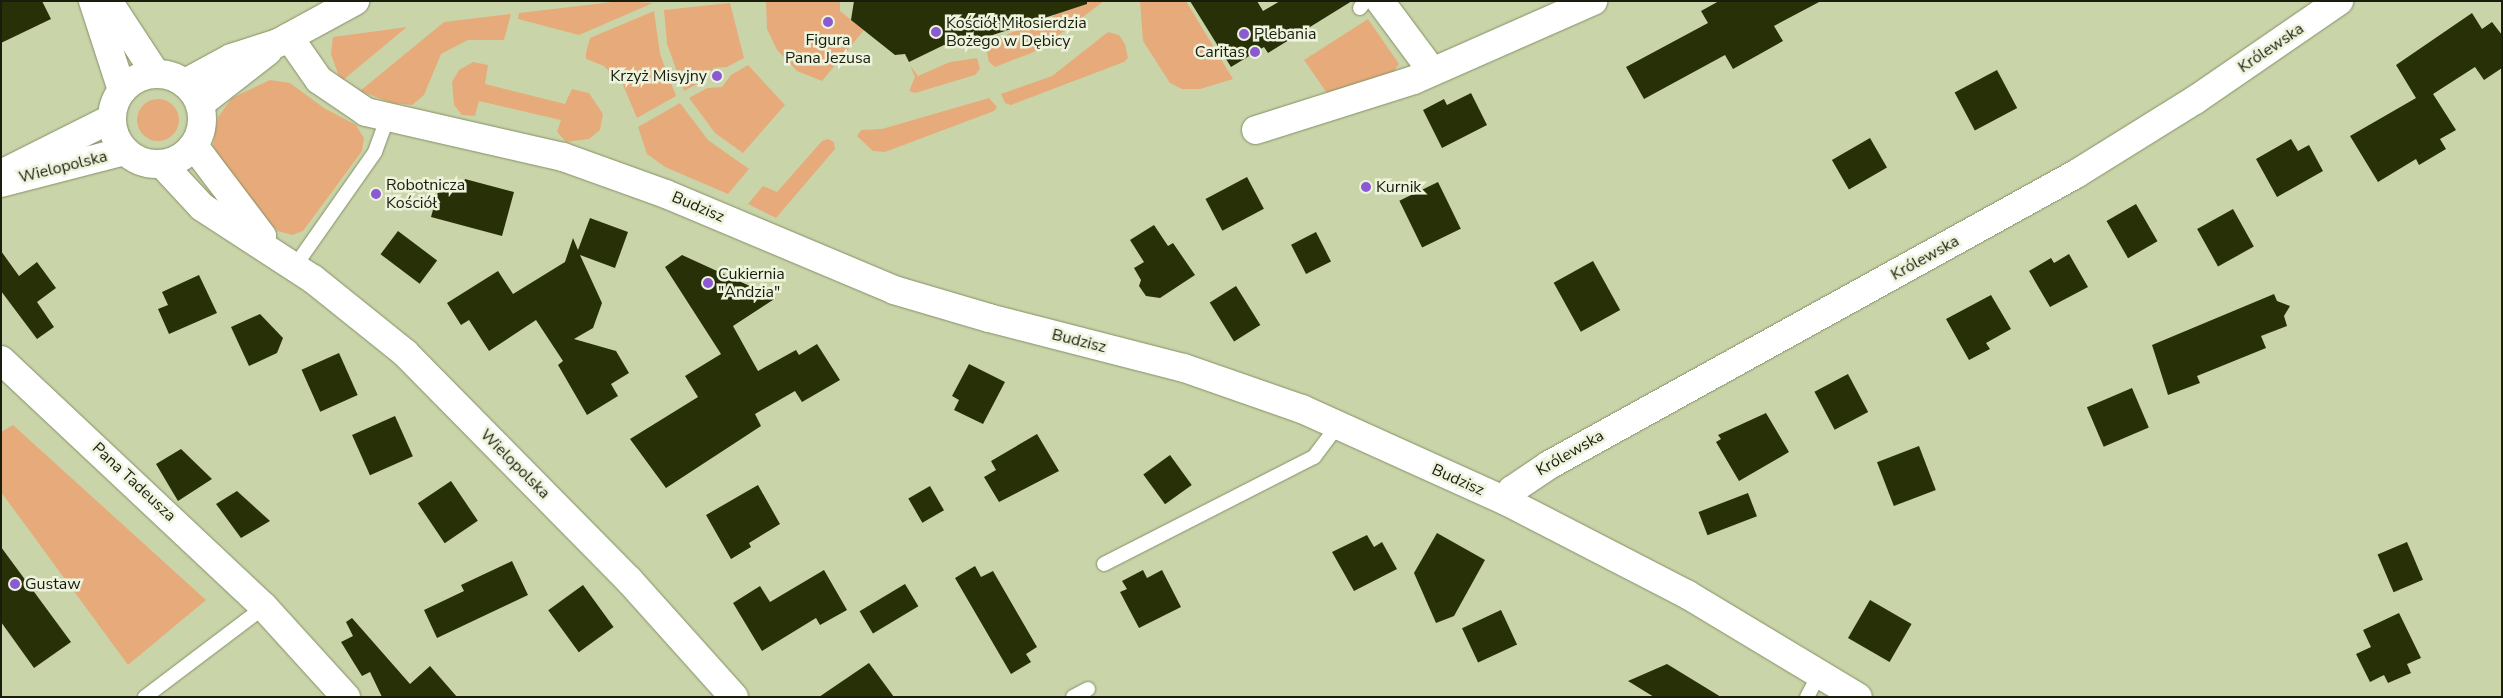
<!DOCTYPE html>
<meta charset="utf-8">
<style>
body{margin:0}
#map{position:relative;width:2503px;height:698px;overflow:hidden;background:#c9d5a9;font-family:"Nunito Sans",sans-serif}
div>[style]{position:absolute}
.green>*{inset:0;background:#e7ab7b}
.round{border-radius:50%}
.building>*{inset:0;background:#283008;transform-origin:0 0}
.roads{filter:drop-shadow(0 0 1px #848f65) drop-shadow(0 0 1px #848f65)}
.lane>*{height:14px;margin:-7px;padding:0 7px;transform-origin:7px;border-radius:7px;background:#fff}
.street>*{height:28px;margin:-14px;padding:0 14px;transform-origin:14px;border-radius:14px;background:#fff}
.secondary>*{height:28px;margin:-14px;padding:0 14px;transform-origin:14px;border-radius:14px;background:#fff}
.secondary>.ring{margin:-14px;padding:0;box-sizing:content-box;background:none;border:28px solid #fff;border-radius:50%}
.dots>*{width:14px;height:14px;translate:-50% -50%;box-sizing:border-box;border:2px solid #edf3dc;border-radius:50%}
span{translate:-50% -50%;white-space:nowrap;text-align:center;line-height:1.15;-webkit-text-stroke:5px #edf3dc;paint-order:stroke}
.poi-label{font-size:16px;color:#191d0c}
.left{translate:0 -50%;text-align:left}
.right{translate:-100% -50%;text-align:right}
.street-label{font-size:16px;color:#191d0c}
.frame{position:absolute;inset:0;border:2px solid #191d0c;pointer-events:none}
</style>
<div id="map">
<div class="green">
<i style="clip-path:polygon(621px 1px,653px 3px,579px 35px,518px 19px,519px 13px)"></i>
<i style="clip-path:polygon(766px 1px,840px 1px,840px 11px,864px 30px,822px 81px,797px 71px,777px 50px,767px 29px)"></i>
<i style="clip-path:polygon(1071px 1px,1104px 1px,1039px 50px,995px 67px,989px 62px,984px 39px,996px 40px,1017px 30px,1053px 21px,1052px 17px)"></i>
<i style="clip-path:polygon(1140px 1px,1186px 1px,1233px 79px,1200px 89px,1182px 89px,1170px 83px,1143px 41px)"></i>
<i style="clip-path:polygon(730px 3px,744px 58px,727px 67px,714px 68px,703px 81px,684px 91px,667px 44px,664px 10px)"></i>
<i style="clip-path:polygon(654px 11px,660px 54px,676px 96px,637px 118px,623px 85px,604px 66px,586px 59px,586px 53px,590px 38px)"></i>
<i style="clip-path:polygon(511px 14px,504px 40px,468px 40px,441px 54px,424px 95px,412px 105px,392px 103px,360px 91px,444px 22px)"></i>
<i style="clip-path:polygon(1368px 19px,1399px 64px,1391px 75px,1329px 96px,1304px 60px)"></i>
<i style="clip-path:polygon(407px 27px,343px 80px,338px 74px,331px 54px,333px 37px)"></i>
<i style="clip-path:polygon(1108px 32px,1119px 35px,1125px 44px,1128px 58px,1124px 62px,1011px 105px,1005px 103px,1001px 94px,1052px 76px)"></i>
<i style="clip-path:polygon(977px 58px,980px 69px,975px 75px,915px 93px,909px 91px,915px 77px,910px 65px,918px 76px,950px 62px)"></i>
<i style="clip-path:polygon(473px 62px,488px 65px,485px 84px,565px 104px,572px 89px,589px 93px,603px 114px,600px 130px,589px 139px,566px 142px,557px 132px,561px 120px,479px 101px,475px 116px,462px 115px,454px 105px,452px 82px,459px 70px)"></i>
<i style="clip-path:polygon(748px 65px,785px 105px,743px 153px,715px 133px,689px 98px,707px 88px,722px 87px,731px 75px)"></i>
<i style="clip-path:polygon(270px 80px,290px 83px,324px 108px,356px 125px,364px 138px,362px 151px,332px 192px,303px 231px,292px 235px,278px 231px,254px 209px,213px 146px,218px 117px,232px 98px)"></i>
<i style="clip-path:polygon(989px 98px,997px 107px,994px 111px,885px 152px,873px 151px,857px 136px,861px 130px,882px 129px)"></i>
<i class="round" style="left:137px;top:99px;width:42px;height:42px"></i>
<i style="clip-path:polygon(680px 103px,708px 140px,749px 169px,728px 194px,665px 167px,647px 154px,638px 127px)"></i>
<i style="clip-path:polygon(828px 139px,834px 142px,835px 149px,776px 218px,748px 204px,763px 186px,777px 192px,822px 141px)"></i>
<i style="clip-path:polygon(13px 425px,206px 600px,128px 665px,1px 492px,1px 432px)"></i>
</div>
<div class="building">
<i style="clip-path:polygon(1px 1px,42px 1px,51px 19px,1px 43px)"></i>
<i style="clip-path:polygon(854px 1px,1087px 1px,1087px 4px,962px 45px,944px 45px,909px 62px,905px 54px,895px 55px,851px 20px)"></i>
<i style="clip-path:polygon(1190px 1px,1257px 1px,1263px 11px,1280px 1px,1352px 1px,1268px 53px,1264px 47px,1231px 67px)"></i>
<i style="clip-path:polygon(1719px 1px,1821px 1px,1774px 26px,1783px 41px,1733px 69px,1725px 55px,1644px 99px,1626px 67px,1708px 23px,1701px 11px)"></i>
<i style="clip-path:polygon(2472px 13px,2482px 29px,2492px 22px,2502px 35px,2502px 68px,2484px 80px,2475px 67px,2433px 94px,2456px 130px,2440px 139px,2446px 149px,2419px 165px,2416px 159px,2378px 182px,2350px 136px,2416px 98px,2396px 65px)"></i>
<i style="left:1997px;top:70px;width:43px;height:48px;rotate:62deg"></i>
<i style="clip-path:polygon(1471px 93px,1487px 125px,1442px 148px,1423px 110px,1444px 99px,1447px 105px)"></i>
<i style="left:1870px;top:138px;width:34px;height:44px;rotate:60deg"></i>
<i style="clip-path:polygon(2291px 139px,2298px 151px,2309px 145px,2323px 171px,2277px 197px,2256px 159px)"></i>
<i style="left:1247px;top:177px;width:36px;height:47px;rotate:62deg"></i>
<i style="clip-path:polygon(465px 179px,514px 192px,502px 236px,431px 217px,441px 181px,462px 187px)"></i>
<i style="left:1438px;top:182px;width:52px;height:43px;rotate:64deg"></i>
<i style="left:2136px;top:204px;width:43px;height:34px;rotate:60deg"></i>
<i style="left:2233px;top:209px;width:43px;height:41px;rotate:61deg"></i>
<i style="clip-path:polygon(590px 218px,628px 232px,615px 268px,580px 255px,602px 303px,593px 328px,574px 339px,616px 351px,629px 373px,611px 384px,618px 396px,587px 415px,558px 365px,563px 361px,536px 320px,489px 351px,469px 320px,461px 325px,447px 303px,498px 271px,513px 294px,565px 262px,573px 238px,578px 250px)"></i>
<i style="clip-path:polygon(1154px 225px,1168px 246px,1173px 243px,1195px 275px,1160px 298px,1146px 296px,1139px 286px,1141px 280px,1134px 268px,1144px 262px,1130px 240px)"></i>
<i style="left:398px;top:231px;width:49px;height:29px;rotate:37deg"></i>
<i style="left:1316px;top:232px;width:33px;height:28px;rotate:63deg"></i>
<i style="clip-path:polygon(1px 251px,19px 276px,37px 262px,56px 288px,37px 302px,54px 327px,37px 339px,1px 291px)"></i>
<i style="clip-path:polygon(2069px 254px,2088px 287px,2050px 307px,2029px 271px,2051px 258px,2054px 263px)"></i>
<i style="clip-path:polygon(682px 255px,776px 298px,733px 326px,758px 371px,796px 350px,799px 355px,817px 344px,840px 380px,802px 402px,795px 391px,755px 414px,761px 426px,666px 488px,630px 439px,698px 397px,685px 376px,721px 354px,665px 267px)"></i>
<i style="left:1593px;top:261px;width:56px;height:45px;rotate:61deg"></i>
<i style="clip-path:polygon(199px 275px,217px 313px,169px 334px,158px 309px,168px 305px,162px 292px)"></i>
<i style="left:1236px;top:286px;width:46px;height:31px;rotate:58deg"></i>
<i style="clip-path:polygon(2274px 294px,2277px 301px,2290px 306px,2284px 316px,2287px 326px,2261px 336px,2266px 348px,2197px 376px,2200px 383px,2168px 395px,2152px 345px)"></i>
<i style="clip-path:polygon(1991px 295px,2011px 329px,1986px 343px,1990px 349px,1969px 360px,1946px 319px)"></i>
<i style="clip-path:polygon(260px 314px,283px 338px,277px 353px,249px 366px,231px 327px)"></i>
<i style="left:339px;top:353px;width:46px;height:41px;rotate:66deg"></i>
<i style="clip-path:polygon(969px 364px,1005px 382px,983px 424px,954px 410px,959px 400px,952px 396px)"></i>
<i style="left:1848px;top:374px;width:43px;height:38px;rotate:62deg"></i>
<i style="left:2132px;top:388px;width:43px;height:49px;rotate:67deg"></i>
<i style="clip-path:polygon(1766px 413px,1789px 452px,1739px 481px,1716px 442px,1721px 439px,1718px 435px)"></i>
<i style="left:395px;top:416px;width:44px;height:47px;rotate:66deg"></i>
<i style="clip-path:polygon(1037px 434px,1059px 471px,999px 502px,984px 477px,996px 470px,991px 461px)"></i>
<i style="left:1919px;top:446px;width:47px;height:45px;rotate:69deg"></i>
<i style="clip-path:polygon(181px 449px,212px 479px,178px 501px,156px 464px)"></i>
<i style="left:1170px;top:455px;width:37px;height:33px;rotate:54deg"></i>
<i style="left:451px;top:481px;width:48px;height:40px;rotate:56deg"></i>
<i style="clip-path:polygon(758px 485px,780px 524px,749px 543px,751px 547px,731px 559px,706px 515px)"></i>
<i style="left:930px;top:486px;width:28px;height:25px;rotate:60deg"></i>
<i style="clip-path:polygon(237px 491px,270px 521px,241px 538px,216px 504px)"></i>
<i style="left:1748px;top:493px;width:25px;height:53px;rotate:69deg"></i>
<i style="clip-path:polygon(1437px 533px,1485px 560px,1454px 616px,1436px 623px,1414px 573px)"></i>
<i style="clip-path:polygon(1367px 535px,1374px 547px,1382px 542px,1397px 569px,1354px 591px,1332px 552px)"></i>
<i style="left:2407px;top:542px;width:41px;height:32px;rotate:67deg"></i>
<i style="clip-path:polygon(1px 547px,71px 642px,34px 668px,1px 622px)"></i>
<i style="clip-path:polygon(512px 561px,528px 595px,437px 638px,424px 610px,464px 591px,461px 585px)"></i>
<i style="clip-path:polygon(975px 566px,981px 577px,993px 571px,1037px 647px,1026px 654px,1031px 662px,1011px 674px,955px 578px)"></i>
<i style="clip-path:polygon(824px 570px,847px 610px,820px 625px,816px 618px,762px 651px,733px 603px,760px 586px,770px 602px)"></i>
<i style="clip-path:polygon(1143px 570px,1147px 578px,1162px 570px,1181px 607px,1139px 628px,1120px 592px,1127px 589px,1122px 581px)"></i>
<i style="left:905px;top:584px;width:26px;height:53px;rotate:59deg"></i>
<i style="left:583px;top:585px;width:52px;height:43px;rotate:54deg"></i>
<i style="left:1870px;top:600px;width:48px;height:44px;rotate:30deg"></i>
<i style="left:1501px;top:610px;width:38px;height:43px;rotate:65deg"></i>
<i style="clip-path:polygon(2399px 613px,2421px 658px,2407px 664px,2411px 673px,2388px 683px,2384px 675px,2370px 682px,2356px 654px,2371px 647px,2363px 630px)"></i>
<i style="clip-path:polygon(352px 618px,410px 684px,430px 666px,457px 697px,382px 697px,370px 672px,362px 676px,341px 642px,353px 636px,346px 622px)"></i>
<i style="clip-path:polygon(869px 663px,894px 697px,819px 697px)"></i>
<i style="clip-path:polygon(1667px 664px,1721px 697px,1654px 697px,1628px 681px)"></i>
</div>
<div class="roads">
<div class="lane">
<i style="left:1360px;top:8px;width:9px;rotate:-54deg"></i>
<i style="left:295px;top:266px;width:139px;rotate:-54.9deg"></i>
<i style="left:375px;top:152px;width:35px;rotate:-70deg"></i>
<i style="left:1104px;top:564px;width:236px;rotate:-27deg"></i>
<i style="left:1314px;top:457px;width:40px;rotate:-53deg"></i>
<i style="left:145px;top:697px;width:149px;rotate:-37.1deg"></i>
<i style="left:1073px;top:697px;width:17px;rotate:-28deg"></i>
<i style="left:1807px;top:697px;width:30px;rotate:-62deg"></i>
</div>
<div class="street">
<i style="left:1380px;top:1px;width:87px;rotate:53.4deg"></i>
<i style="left:289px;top:37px;width:52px;rotate:55.1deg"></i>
<i style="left:319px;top:80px;width:57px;rotate:34.2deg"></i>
<i style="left:366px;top:112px;width:202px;rotate:12.9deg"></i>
<i style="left:563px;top:157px;width:109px;rotate:19.8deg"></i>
<i style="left:666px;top:194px;width:247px;rotate:22.8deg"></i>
<i style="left:894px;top:290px;width:99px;rotate:16.4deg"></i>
<i style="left:989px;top:318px;width:201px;rotate:14.4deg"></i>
<i style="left:1184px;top:368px;width:125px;rotate:19.2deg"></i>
<i style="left:1302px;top:409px;width:224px;rotate:24.3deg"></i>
<i style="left:1506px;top:501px;width:205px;rotate:27.3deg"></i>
<i style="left:1688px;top:595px;width:198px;rotate:31deg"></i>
<i style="left:185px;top:83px;width:52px;rotate:-28.5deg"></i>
<i style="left:231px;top:58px;width:49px;rotate:-17.7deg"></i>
<i style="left:278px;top:43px;width:88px;rotate:-28.6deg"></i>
<i style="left:200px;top:104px;width:86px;rotate:-37.9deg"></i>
<i style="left:1256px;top:130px;width:166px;rotate:-17.6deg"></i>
<i style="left:1414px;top:80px;width:196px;rotate:-23.8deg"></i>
<i style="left:1px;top:360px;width:361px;rotate:43.2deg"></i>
<i style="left:264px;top:607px;width:122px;rotate:47.7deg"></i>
<i style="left:1506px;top:501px;width:13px;rotate:-61deg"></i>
<i style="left:1512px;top:490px;width:45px;rotate:-34deg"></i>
<i style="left:1549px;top:465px;width:602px;rotate:-28.91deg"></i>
<i style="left:2076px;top:174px;width:140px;rotate:-31.9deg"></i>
<i style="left:2195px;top:100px;width:175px;rotate:-34.5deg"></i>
</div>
<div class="secondary">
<i style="left:93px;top:1px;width:94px;rotate:72deg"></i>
<i style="left:108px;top:1px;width:87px;rotate:56.7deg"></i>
<i class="ring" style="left:112px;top:74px;width:62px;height:62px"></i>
<i style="left:194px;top:146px;width:113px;rotate:52.9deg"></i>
<i style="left:163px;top:165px;width:57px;rotate:47.1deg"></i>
<i style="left:202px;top:207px;width:132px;rotate:33deg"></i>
<i style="left:313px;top:279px;width:118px;rotate:38.8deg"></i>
<i style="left:405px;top:353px;width:319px;rotate:45.4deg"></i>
<i style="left:629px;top:580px;width:157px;rotate:48.1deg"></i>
<i style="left:3px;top:173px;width:121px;rotate:-26.6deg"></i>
<i style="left:1px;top:183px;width:128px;rotate:-14.5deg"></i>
</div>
</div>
<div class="dots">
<i style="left:828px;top:22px;background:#8b59d1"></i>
<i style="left:936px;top:32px;background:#8b59d1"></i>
<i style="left:1244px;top:34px;background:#8b59d1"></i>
<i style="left:1255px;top:52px;background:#8b59d1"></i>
<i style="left:717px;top:76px;background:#8b59d1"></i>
<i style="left:1366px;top:187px;background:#8b59d1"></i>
<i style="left:376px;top:194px;background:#8b59d1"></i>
<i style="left:708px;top:283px;background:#8b59d1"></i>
<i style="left:15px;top:584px;background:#8b59d1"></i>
</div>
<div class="poi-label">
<span class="left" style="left:946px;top:32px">Kościół Miłosierdzia<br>Bożego w Dębicy</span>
<span class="left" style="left:1254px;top:34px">Plebania</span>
<span style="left:828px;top:49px">Figura<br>Pana Jezusa</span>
<span class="right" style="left:1245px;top:52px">Caritas</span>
<span class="right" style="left:707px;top:76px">Krzyż Misyjny</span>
<span class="left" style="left:386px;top:194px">Robotnicza<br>Kościół</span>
<span class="left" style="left:1376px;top:187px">Kurnik</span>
<span class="left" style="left:718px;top:283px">Cukiernia<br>"Andzia"</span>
<span class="left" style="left:25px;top:584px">Gustaw</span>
</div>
<div class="street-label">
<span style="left:2271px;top:48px;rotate:-34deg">Królewska</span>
<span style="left:63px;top:167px;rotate:-14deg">Wielopolska</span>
<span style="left:698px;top:207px;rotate:23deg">Budzisz</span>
<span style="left:1925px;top:258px;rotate:-29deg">Królewska</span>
<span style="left:1079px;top:341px;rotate:14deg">Budzisz</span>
<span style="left:1570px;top:453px;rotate:-30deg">Królewska</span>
<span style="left:515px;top:464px;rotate:45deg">Wielopolska</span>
<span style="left:1458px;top:480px;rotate:24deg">Budzisz</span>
<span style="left:134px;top:482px;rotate:43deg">Pana Tadeusza</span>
</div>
<div class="frame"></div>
</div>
